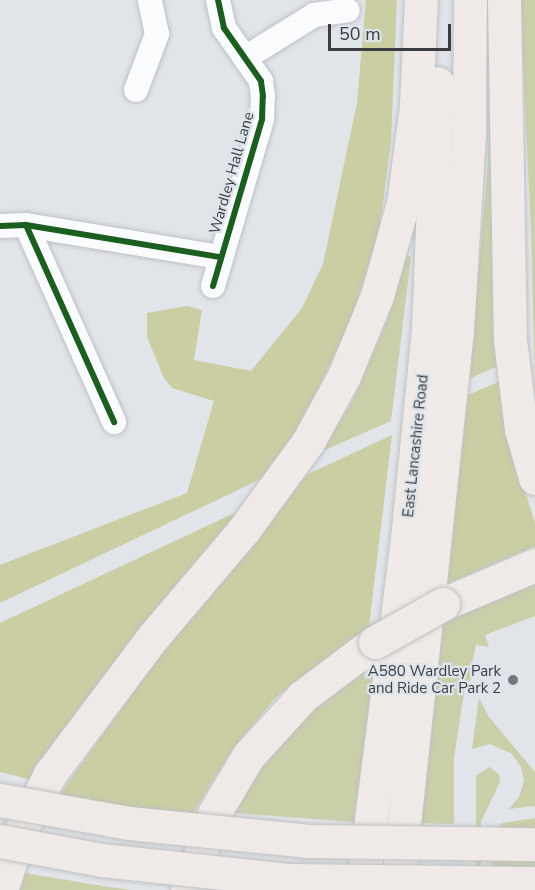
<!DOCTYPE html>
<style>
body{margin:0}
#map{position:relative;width:535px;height:890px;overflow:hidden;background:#e1e4e8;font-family:"Nunito Sans",sans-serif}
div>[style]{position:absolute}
.green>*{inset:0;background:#cbcfa9}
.forest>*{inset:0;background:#cacea2}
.roads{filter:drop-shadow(0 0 2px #bec1c4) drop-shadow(0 0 2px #bec1c4)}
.minor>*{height:24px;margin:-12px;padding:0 12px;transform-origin:12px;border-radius:12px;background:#fafbfc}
.highway>*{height:33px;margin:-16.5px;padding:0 16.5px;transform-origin:16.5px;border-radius:16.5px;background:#efeae7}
.bridges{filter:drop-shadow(0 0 2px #bfc0c2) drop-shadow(0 0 2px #bfc0c2)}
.highway-bridge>*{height:33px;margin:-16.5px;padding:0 16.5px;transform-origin:16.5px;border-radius:16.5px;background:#efeae7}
.cycleway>*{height:6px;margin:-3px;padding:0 3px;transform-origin:3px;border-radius:3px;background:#1b5e20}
.dots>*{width:16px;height:16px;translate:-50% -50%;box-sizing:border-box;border:3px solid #dee4eb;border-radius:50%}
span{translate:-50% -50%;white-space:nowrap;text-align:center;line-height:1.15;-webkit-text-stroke:4.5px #dee4eb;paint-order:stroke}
.street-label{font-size:15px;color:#3b3d40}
.poi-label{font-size:15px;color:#3b3d40}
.right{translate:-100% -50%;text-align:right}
.scale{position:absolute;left:328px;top:24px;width:123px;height:27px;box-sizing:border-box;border:3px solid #3b3d40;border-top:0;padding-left:8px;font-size:18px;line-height:21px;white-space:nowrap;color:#3b3d40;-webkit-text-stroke:4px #dee4eb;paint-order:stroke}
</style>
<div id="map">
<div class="green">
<i style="clip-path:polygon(493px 0,502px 364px,469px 379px,488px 163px)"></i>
<i style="clip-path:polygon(520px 0,535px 0,535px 386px,531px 229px)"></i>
<i style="clip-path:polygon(406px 256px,411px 257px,391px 421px,318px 453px,352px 402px,386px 323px)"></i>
<i style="clip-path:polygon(535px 579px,535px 616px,485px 635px,489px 647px,476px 645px,471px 668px,479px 670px,465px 686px,454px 758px,454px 824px,411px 823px,435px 627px)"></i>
<i style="clip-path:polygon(375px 662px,354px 822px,232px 813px,246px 788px,292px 730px,322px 701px)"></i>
<i style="clip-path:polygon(479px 698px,489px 717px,535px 772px,535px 806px,509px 809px,519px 797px,524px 781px,521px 767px,512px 754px,490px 744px,472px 749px)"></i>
<i style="clip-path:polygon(489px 767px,499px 774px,500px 782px,481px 822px,481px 890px,476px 890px,476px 776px)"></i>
<i style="clip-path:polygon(535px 818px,535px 888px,491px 890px,492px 833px,503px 823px)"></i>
<i style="clip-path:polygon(25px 873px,109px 887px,131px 890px,20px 890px)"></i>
</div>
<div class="forest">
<i style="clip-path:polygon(366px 0,397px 0,391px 141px,379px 234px,348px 328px,297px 430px,261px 479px,0 603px,0 565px,187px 493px,214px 401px,172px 388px,164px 378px,147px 337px,147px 313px,187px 306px,202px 310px,194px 360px,251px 371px,302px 308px,323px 264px,357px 103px)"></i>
<i style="clip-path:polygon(503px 380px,517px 465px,535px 523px,535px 546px,442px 586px,468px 395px)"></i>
<i style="clip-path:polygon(392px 435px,369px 626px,275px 698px,232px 750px,188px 821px,59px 796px,155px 661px,306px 475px)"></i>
<i style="clip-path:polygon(243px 509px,32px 780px,0 772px,0 623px)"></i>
</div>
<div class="roads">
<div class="minor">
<i style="left:245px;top:58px;width:81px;rotate:-31.9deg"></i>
<i style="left:314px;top:15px;width:34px;rotate:-8deg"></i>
<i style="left:136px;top:90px;width:60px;rotate:-69.4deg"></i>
<i style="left:157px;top:34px;width:35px;rotate:-102deg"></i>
<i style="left:26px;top:225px;width:216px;rotate:65.9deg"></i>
<i style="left:0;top:226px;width:26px;rotate:-2deg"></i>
<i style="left:26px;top:225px;width:197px;rotate:9.4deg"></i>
<i style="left:213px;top:286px;width:174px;rotate:-73.6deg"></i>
<i style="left:262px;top:119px;width:23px;rotate:-88deg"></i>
<i style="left:263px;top:96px;width:15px;rotate:-98deg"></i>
<i style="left:261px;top:81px;width:65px;rotate:-124.9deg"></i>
<i style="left:224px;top:28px;width:29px;rotate:-102deg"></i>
</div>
<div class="highway">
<i style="left:504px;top:0;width:340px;rotate:89deg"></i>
<i style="left:510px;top:340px;width:90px;rotate:83deg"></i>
<i style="left:521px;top:429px;width:51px;rotate:74.1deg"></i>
<i style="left:443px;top:604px;width:100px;rotate:-23deg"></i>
<i style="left:1px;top:890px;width:61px;rotate:-71.9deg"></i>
<i style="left:20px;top:832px;width:65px;rotate:-62.7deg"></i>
<i style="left:50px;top:774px;width:171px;rotate:-53.1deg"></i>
<i style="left:153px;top:637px;width:139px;rotate:-49.7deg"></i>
<i style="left:243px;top:531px;width:110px;rotate:-53.9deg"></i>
<i style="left:308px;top:442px;width:75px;rotate:-61.4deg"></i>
<i style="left:344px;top:376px;width:87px;rotate:-67.6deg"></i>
<i style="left:377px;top:296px;width:97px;rotate:-74.4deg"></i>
<i style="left:403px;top:203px;width:99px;rotate:-82.4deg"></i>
<i style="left:416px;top:105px;width:105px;rotate:-87.3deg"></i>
<i style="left:187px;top:890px;width:83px;rotate:-70.3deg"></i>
<i style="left:215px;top:812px;width:66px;rotate:-59.2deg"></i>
<i style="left:249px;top:755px;width:80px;rotate:-47.5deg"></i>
<i style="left:303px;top:696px;width:90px;rotate:-36.9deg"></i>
<i style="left:362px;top:890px;width:354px;rotate:-82.7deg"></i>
<i style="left:407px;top:539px;width:212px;rotate:-84.3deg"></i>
<i style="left:428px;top:328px;width:245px;rotate:-87.7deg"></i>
<i style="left:397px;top:890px;width:563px;rotate:-83.88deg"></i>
<i style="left:457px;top:330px;width:199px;rotate:-86.5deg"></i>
<i style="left:469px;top:131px;width:131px;rotate:-89.6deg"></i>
</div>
</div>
<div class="bridges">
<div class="highway-bridge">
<i style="left:375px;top:642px;width:78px;rotate:-29.2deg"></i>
<i style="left:0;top:800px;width:131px;rotate:10.1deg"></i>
<i style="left:129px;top:823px;width:181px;rotate:5.7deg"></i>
<i style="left:309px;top:841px;width:226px;rotate:0.8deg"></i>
<i style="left:0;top:841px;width:104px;rotate:10.6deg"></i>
<i style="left:102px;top:860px;width:189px;rotate:6.1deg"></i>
<i style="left:290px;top:880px;width:245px;rotate:0.7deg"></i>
</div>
</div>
<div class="cycleway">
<i style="left:26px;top:225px;width:216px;rotate:65.9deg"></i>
<i style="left:0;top:226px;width:26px;rotate:-2deg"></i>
<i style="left:26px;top:225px;width:197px;rotate:9.4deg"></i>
<i style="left:213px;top:286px;width:174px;rotate:-73.6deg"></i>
<i style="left:262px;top:119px;width:23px;rotate:-88deg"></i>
<i style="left:263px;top:96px;width:15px;rotate:-98deg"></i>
<i style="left:261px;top:81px;width:65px;rotate:-124.9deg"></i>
<i style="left:224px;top:28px;width:29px;rotate:-102deg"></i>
</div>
<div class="dots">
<i style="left:513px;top:680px;background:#75777b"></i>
</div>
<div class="street-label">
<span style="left:232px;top:173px;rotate:-74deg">Wardley Hall Lane</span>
<span style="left:416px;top:446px;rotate:-84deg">East Lancashire Road</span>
</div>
<div class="poi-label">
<span class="right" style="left:501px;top:680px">A580 Wardley Park<br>and Ride Car Park 2</span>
</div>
<div class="scale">50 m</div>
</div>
